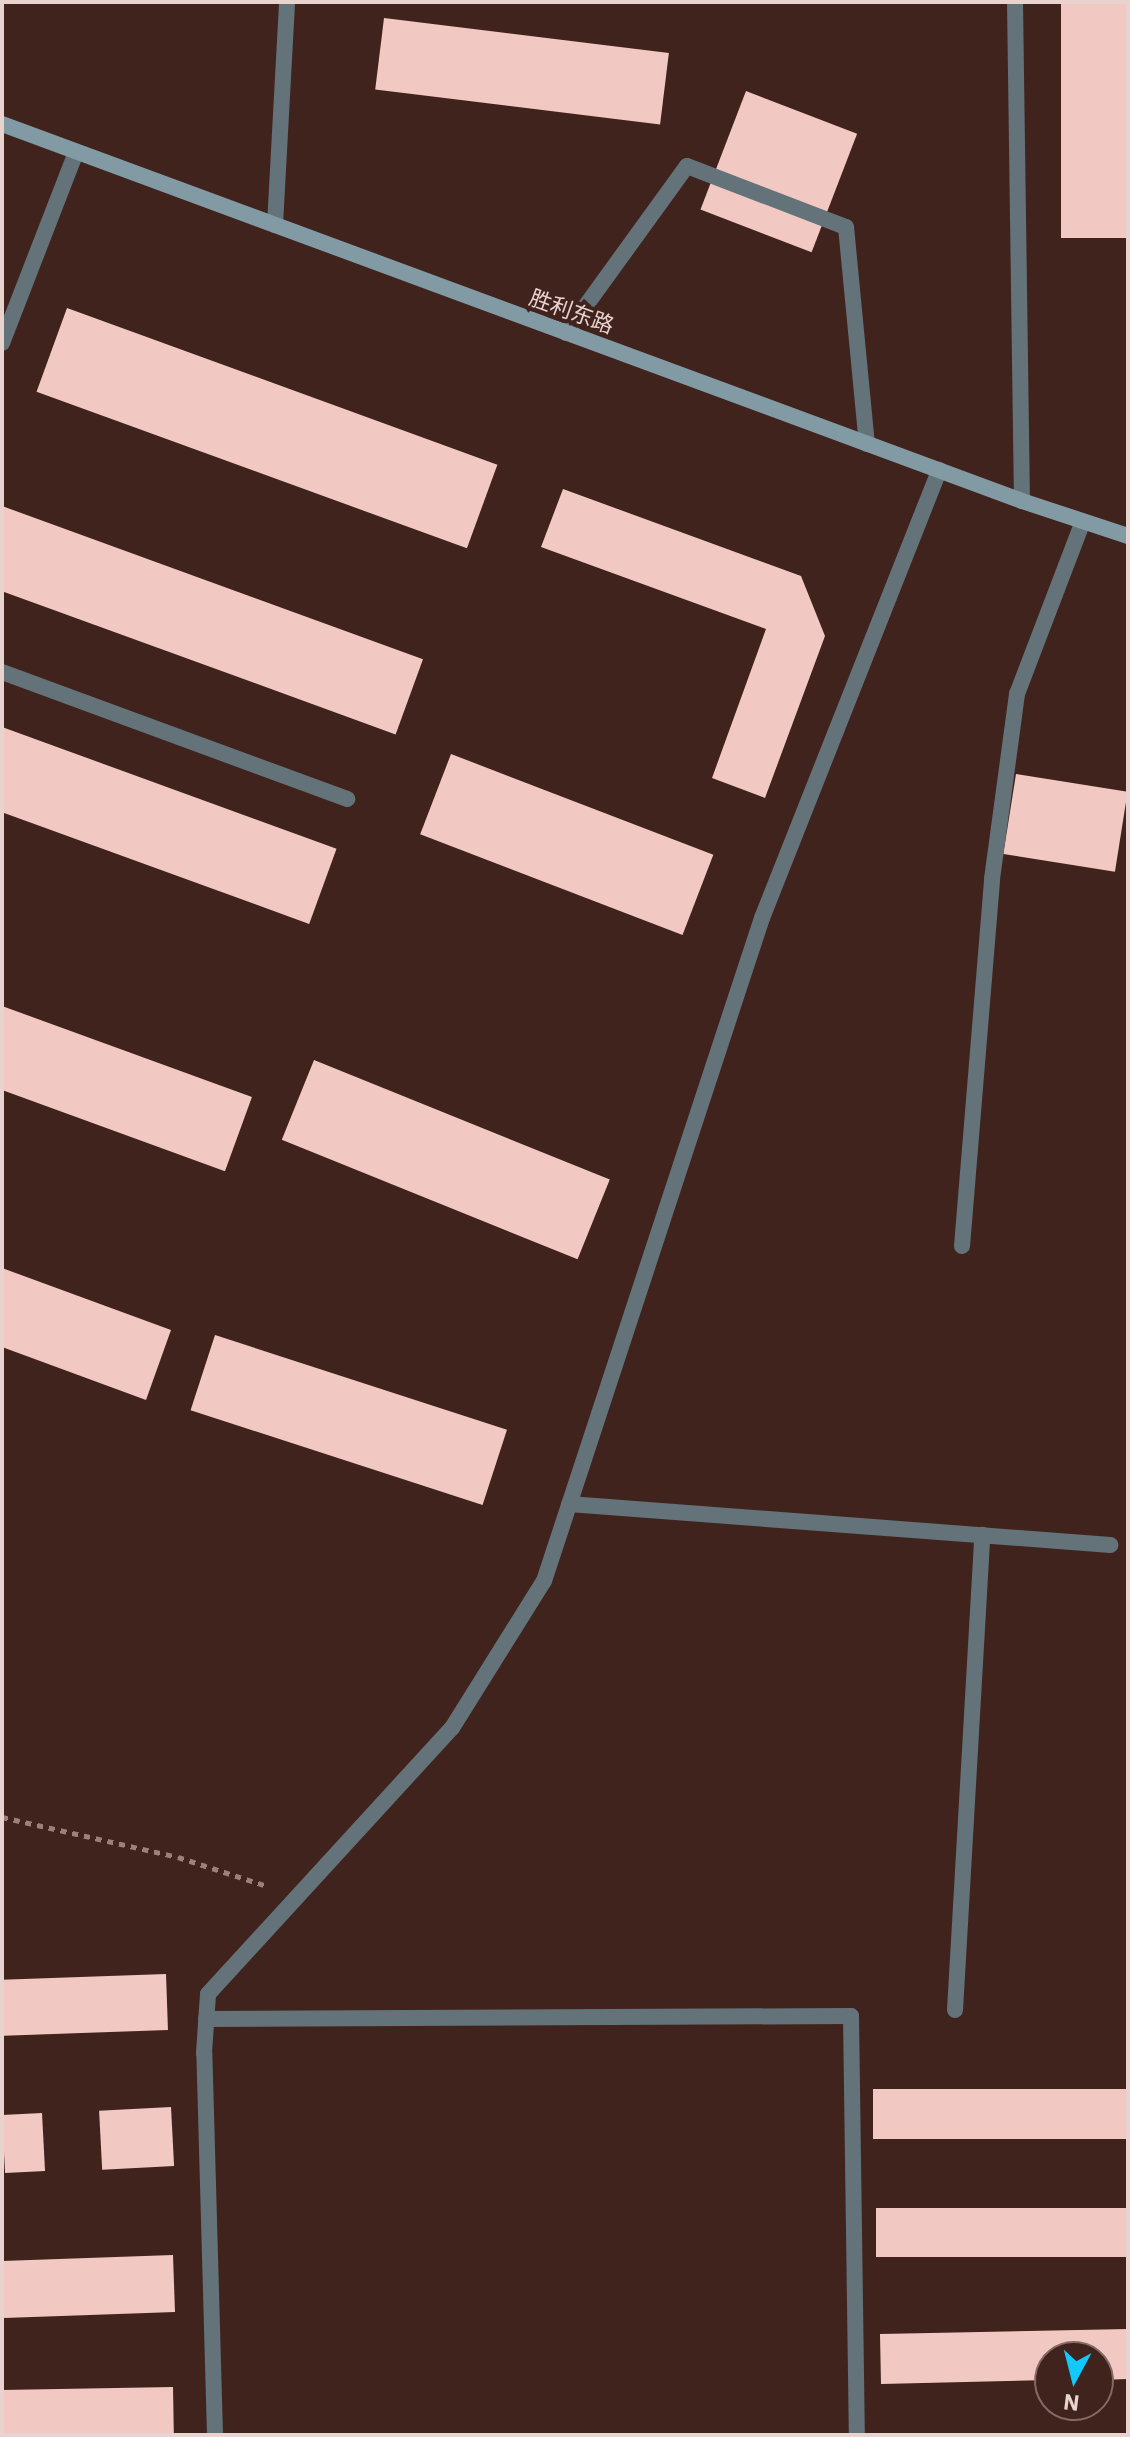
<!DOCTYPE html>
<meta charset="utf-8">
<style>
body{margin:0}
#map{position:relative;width:1130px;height:2437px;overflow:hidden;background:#41231e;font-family:"IBM Plex Sans","Noto Sans SC",sans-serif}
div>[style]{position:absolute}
.building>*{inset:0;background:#f2c9c2;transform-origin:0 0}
.path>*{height:5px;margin-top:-2.5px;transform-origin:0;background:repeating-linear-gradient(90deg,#9a817c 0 6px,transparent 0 12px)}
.lane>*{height:16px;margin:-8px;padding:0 8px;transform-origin:8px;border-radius:8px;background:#637379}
.street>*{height:16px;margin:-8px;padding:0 8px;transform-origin:8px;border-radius:8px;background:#637379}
.secondary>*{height:16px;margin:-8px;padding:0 8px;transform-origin:8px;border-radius:8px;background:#819aa4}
span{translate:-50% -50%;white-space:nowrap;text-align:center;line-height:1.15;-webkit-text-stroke:8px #41231e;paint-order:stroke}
.street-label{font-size:22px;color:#e8d3cf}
.frame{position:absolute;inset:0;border:4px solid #e8d3cf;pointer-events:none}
.north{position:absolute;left:1034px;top:2341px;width:80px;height:80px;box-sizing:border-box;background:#41231e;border:2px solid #846965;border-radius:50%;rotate:187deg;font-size:22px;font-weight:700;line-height:32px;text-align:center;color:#e8d3cf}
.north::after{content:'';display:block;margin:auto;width:28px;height:36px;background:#11cafb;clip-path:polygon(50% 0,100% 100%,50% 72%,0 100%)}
</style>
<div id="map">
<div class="building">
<i style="left:1061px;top:2px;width:67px;height:236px"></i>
<i style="left:384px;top:18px;width:287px;height:72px;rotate:7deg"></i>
<i style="left:746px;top:91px;width:119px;height:127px;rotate:21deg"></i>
<i style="left:67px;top:308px;width:458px;height:89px;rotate:20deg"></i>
<i style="clip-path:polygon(563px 489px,801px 576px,825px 636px,765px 798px,712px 778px,766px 629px,541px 547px)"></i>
<i style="left:2px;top:506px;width:448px;height:80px;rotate:20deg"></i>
<i style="left:2px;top:727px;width:356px;height:80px;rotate:20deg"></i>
<i style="left:451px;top:754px;width:281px;height:86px;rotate:21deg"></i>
<i style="left:1016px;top:774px;width:113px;height:81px;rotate:9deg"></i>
<i style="left:2px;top:1006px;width:266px;height:79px;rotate:20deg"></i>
<i style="left:314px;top:1060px;width:319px;height:86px;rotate:22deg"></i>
<i style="clip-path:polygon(2px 1268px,171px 1330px,146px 1400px,2px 1347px)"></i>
<i style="left:215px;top:1335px;width:307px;height:79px;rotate:18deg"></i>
<i style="left:166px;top:1974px;width:56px;height:164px;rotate:88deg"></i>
<i style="left:1128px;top:2089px;width:50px;height:255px;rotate:90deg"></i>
<i style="left:171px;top:2107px;width:59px;height:72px;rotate:87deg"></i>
<i style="left:42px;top:2113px;width:58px;height:40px;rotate:87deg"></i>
<i style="left:1128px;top:2208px;width:49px;height:252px;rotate:90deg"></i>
<i style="left:173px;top:2255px;width:57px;height:171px;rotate:88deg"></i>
<i style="clip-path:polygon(1128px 2329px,1128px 2379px,1098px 2380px,1098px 2357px,1050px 2357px,1050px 2380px,881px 2384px,880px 2334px)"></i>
<i style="left:173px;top:2387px;width:48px;height:171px;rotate:89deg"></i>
</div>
<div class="path">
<i style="left:2px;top:1817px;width:180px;rotate:12.8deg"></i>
<i style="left:178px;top:1857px;width:94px;rotate:18deg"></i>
</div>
<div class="lane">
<i style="left:566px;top:333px;width:206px;rotate:-54.1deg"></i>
<i style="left:687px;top:166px;width:170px;rotate:21deg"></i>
<i style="left:846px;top:227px;width:218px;rotate:84.5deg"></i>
<i style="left:955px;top:2010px;width:476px;rotate:-86.7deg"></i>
</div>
<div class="street">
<i style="left:1015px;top:2px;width:499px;rotate:89.2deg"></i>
<i style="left:275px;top:225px;width:223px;rotate:-86.9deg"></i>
<i style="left:2px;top:343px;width:205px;rotate:-68.8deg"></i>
<i style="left:2px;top:672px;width:368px;rotate:20.2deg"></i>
<i style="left:962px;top:1246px;width:368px;rotate:-85.3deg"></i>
<i style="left:992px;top:879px;width:187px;rotate:-82.3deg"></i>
<i style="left:1017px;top:694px;width:185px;rotate:-69.1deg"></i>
<i style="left:569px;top:1504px;width:543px;rotate:4.33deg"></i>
<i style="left:206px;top:2019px;width:645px;rotate:-0.27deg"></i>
<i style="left:851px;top:2016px;width:419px;rotate:89.2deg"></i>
<i style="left:215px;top:2435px;width:382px;rotate:-91.6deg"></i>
<i style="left:204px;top:2053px;width:59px;rotate:-86.1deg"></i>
<i style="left:208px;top:1994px;width:361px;rotate:-47.5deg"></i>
<i style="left:452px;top:1728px;width:173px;rotate:-58deg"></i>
<i style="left:544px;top:1581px;width:698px;rotate:-71.8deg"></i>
<i style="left:762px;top:918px;width:482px;rotate:-68.4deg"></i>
</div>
<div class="secondary">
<i style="left:2px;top:124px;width:1087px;rotate:20.28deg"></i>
<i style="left:1022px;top:501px;width:112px;rotate:18.3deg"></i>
</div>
<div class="street-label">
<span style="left:572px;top:311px;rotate:20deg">胜利东路</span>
</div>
<div class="frame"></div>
<div class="north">N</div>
</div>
